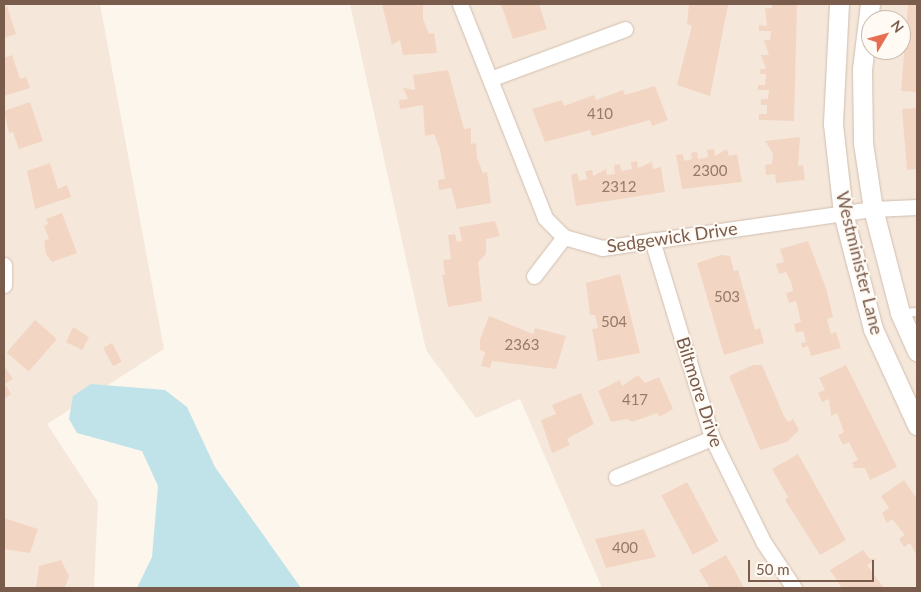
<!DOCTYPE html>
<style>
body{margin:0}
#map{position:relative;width:921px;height:592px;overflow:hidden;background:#fdf6ec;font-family:Lato,sans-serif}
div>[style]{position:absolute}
.residential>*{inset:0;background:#f5e8da}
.water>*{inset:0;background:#bfe3e8}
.building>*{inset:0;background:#f3d5c3;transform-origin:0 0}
.roads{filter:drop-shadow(0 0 1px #d1beb0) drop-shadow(0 0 1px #d1beb0)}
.service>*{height:8px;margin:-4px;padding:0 4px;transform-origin:4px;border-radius:4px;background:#fff}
.minor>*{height:15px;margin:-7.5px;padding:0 7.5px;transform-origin:7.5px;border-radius:7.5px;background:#fff}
.tertiary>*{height:19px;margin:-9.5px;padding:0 9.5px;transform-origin:9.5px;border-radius:9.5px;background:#fff}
span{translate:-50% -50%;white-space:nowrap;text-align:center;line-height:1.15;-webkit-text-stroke:4px #fffaf3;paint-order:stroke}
.number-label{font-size:15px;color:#987a6a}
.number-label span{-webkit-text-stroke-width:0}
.street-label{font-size:18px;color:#7a5c4d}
.frame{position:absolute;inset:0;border:5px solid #7a5c4d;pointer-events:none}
.north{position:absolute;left:861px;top:10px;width:50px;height:50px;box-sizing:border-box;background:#fffaf3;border:1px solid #cabbb1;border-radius:50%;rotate:53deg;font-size:14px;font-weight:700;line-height:20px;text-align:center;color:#7a5c4d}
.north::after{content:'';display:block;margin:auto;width:18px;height:22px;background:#e76f51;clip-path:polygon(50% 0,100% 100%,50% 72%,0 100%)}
.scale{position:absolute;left:748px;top:560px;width:126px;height:22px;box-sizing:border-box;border:2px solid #7a5c4d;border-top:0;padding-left:6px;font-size:15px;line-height:18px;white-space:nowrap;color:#7a5c4d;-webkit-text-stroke:4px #fffaf3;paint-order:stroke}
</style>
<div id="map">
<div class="residential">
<i style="clip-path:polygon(4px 4px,100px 4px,164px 349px,47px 424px,98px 502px,94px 588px,4px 588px)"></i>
<i style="clip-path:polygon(evenodd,350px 4px,917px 4px,917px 588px,602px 588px,520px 399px,476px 418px,426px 350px,350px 4px,871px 20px,901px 20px,901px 50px,871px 50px,871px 20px)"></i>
</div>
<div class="water">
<i style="clip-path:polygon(91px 384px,165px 390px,187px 407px,215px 467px,301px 588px,137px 588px,152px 557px,158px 486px,142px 451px,77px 433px,69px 419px,73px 396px)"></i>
</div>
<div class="building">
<i style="clip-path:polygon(382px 4px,423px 4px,423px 19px,429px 34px,434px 33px,437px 53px,403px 55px,400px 40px,392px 45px)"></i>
<i style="clip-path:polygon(501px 4px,539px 4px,547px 29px,513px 39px)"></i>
<i style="clip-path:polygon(689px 4px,728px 5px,710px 96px,677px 85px,692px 26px,687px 24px)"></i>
<i style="clip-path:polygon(772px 4px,797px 4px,794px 121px,759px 120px,759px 114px,767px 114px,767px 105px,761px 105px,761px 99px,768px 99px,769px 90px,758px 90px,758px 85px,765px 85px,766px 74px,760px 74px,760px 69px,766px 69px,761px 55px,769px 55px,764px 40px,770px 40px,771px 31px,759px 31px,759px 25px,767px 26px,765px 8px,772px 8px)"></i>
<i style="clip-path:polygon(908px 4px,917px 4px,917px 92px,901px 91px)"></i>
<i style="clip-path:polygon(7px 6px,16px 34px,4px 38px,4px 7px)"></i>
<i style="clip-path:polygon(12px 55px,20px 79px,26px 77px,30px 88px,4px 96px,4px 58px)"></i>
<i style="clip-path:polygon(448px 70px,464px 129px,471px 128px,471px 144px,476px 143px,477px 158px,483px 173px,487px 172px,491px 203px,457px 209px,451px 188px,439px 190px,438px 180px,445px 179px,440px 149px,434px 134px,425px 136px,423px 105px,400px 109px,399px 100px,408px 99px,403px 88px,415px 90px,413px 75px)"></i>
<i style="clip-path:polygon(655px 86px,668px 120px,652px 126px,650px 120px,592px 136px,590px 130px,545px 142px,532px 109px,562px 100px,564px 106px,594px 95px,596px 100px,623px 90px,625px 95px)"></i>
<i style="clip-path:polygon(30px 102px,43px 141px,19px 149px,13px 132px,9px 133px,4px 111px)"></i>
<i style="clip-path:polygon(917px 108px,917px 169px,907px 170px,902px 109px)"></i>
<i style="clip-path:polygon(800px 137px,798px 166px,803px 165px,805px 180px,776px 183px,775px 174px,766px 175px,765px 165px,772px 164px,773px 154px,765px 141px)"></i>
<i style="clip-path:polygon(714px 149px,715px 156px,727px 149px,729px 156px,737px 154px,742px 182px,682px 189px,676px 155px,683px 154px,684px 161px,692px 159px,691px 153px,697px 151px,698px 159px,708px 157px,707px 150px)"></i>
<i style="clip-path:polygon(637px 161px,638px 168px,652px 162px,653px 169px,661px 167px,665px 192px,576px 206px,571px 175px,577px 173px,579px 181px,587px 179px,585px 171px,592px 170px,593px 176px,606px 169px,607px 175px,615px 174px,614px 165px,620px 164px,621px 171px,632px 169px,631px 162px)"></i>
<i style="clip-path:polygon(50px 163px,58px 189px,67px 185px,71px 197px,35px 209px,27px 171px)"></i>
<i style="clip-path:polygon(62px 213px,77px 253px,52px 262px,46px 254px,44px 241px,49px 239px,44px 226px,48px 224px,46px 219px)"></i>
<i style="clip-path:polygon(495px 221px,500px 236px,486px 239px,486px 254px,478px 262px,482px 301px,448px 307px,442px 275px,445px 275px,443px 260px,451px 259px,448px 235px,455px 234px,457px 242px,462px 241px,459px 227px)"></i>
<i style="clip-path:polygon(808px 241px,826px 288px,833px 317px,827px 319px,831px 334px,836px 332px,841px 348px,811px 356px,808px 346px,802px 348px,801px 343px,806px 342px,803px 331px,796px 333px,794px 324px,801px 322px,796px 301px,789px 303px,786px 293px,793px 291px,791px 282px,786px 272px,779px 274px,776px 264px,784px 262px,780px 249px)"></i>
<i style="clip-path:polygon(721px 255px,730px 256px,734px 271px,738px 270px,755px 330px,760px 328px,764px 343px,724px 355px,697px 263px)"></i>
<i style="clip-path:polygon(620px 274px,640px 353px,598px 361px,592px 329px,598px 328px,595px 315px,590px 315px,586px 283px)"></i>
<i style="clip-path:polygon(489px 316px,533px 334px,535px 328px,566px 336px,556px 369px,492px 361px,490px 368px,481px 366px,485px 352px,480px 350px,480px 340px)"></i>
<i style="left:35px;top:320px;width:29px;height:43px;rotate:41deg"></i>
<i style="clip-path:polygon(73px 327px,89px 337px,82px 350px,66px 342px)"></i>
<i style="left:112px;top:343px;width:21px;height:10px;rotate:62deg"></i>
<i style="clip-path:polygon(753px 365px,762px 365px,784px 416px,788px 422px,793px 419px,799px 430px,787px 442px,760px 450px,729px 376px)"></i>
<i style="clip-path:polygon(846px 365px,897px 467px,870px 480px,865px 468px,854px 468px,852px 463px,858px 460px,849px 442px,843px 445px,838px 435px,844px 432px,837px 413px,831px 416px,829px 399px,822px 402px,818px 393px,825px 390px,819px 378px)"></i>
<i style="clip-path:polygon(4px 366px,13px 379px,5px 384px,11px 394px,4px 399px)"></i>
<i style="clip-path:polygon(638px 375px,645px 383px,659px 377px,673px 409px,659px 417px,657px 413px,632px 422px,627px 419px,611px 422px,598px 391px,620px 380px,622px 386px)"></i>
<i style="clip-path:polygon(581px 393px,594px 424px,567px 439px,570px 445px,552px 453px,541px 420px,556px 414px,552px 405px)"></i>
<i style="clip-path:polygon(798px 454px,846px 540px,820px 555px,785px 500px,788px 497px,772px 469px)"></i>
<i style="clip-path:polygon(904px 480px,917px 499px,917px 556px,910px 543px,904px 547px,899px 539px,905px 535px,892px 519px,887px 523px,882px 513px,889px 508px,881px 496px)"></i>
<i style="left:687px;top:482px;width:67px;height:29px;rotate:62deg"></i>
<i style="clip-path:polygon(4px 518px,38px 529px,30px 553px,4px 549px)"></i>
<i style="clip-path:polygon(644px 529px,656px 557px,606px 568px,595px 539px)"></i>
<i style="clip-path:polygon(863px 550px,870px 559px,878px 558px,867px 565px,884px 588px,842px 588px,830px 570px)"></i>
<i style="clip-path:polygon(726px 555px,735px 571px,744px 588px,710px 588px,699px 570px)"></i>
<i style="clip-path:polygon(61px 560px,69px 576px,65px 588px,36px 588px,39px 566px)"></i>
</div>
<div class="roads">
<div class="service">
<i style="left:902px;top:313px;width:15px;rotate:-4deg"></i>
</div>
<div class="minor">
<i style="left:460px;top:4px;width:230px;rotate:68.3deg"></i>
<i style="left:545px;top:218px;width:27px;rotate:45deg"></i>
<i style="left:564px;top:237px;width:40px;rotate:16deg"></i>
<i style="left:602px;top:248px;width:274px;rotate:-8.2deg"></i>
<i style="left:873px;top:209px;width:44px;rotate:-2.6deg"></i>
<i style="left:490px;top:79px;width:144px;rotate:-20.3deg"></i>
<i style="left:652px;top:240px;width:207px;rotate:73.1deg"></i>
<i style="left:712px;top:438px;width:117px;rotate:63.7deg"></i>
<i style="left:764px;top:543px;width:54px;rotate:56.3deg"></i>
<i style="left:4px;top:265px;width:20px;rotate:90deg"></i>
<i style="left:534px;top:276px;width:49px;rotate:-52.4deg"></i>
<i style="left:616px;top:477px;width:104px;rotate:-22.1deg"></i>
</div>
<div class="tertiary">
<i style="left:839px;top:4px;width:120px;rotate:92.9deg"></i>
<i style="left:833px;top:124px;width:90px;rotate:83.6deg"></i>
<i style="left:843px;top:213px;width:120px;rotate:75.5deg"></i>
<i style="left:873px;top:329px;width:106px;rotate:65.4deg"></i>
<i style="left:870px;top:4px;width:65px;rotate:97deg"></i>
<i style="left:862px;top:69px;width:74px;rotate:89.2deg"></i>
<i style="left:863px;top:143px;width:67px;rotate:81.4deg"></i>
<i style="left:873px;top:209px;width:107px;rotate:75.4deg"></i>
<i style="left:900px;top:313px;width:42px;rotate:65.9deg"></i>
</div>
</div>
<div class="number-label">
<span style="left:600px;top:114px">410</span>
<span style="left:710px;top:171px">2300</span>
<span style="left:619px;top:187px">2312</span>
<span style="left:727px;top:297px">503</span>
<span style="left:614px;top:322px">504</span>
<span style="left:522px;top:345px">2363</span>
<span style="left:635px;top:400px">417</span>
<span style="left:625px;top:548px">400</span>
</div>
<div class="street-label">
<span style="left:672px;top:237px;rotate:-8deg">Sedgewick Drive</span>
<span style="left:860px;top:263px;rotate:76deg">Westminister Lane</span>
<span style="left:700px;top:392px;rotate:72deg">Biltmore Drive</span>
</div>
<div class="frame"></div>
<div class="north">N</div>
<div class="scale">50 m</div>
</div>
